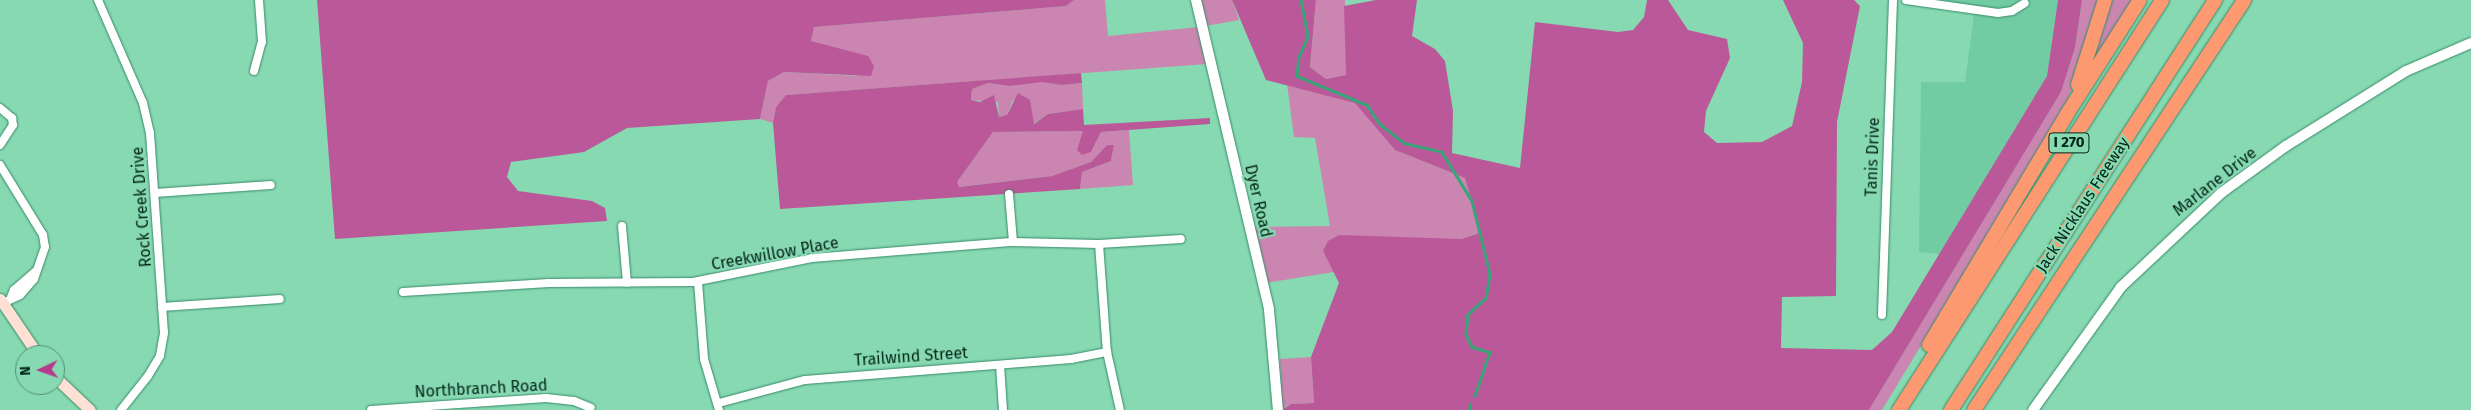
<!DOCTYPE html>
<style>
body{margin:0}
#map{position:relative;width:2471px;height:410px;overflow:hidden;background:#87d9b2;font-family:"Fira Sans",sans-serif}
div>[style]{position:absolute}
.built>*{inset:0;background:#72cca3}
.green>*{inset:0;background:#ca86b0}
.forest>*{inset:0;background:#bb5899}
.stream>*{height:2.5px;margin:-1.25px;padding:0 1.25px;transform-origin:1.25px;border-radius:1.25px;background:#38a579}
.roads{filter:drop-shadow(0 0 1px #378b68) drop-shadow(0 0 1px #378b68)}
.minor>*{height:8px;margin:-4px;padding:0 4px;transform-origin:4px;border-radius:4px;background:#fff}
.tertiary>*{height:10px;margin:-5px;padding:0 5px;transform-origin:5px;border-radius:5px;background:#fff}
.secondary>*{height:11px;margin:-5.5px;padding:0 5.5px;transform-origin:5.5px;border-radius:5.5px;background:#fee0d4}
.motorway>*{height:14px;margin:-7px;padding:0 7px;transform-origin:7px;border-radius:7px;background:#fc9971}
span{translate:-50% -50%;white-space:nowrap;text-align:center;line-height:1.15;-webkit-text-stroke:4.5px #87d9b2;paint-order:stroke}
.shield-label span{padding:1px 4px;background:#87d9b2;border:1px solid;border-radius:4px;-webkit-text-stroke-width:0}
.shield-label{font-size:15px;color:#022517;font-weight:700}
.street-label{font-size:16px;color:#022517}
.north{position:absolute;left:15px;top:345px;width:50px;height:50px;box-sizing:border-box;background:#87d9b2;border:1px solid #529174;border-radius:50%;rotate:267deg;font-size:14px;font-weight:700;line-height:20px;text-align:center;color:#022517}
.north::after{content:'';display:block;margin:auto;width:18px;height:22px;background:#b43b8e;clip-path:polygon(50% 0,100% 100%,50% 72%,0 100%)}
</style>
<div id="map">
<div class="built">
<i style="clip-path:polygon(1934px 0,2058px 0,2047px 76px,1941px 254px,1919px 252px,1921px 82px,1965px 82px,1975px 7px)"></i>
</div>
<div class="green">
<i style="clip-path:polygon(1074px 0,1105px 0,1108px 36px,1199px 27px,1207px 64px,786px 95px,776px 107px,773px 123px,760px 119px,768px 81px,784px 72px,857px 76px,821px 44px,811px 41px,814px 27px,1066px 6px)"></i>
<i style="clip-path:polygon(1201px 0,1232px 0,1239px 20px,1206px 26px)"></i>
<i style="clip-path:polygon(1316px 0,1345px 0,1346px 75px,1326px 79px,1310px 67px)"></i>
<i style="clip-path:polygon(2082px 0,2099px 0,2079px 72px,2064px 109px,1882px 410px,1869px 410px,2061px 92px,2075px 48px)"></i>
<i style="clip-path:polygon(2109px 0,2136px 0,2088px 78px,2099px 43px)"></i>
<i style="clip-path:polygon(1042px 81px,1062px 85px,1082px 83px,1083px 109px,1048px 114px,1033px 124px,1013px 100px,1007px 115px,999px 117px,998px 102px,971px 100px,972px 89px,988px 83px,1009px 86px)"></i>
<i style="clip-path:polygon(1287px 84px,1356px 103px,1395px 150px,1465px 178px,1480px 233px,1461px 239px,1323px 251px,1334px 272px,1266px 283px,1253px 227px,1330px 226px,1315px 138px,1294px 137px)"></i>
<i style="clip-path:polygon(1129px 130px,1133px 185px,1080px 189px,1082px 172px,1111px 161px,1114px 145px,1107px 145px,1091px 162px,1052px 176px,958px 187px,957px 182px,993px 132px,1083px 131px,1091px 152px,1101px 132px)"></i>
<i style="clip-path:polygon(1311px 357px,1314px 403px,1291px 404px,1282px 409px,1280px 359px)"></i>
</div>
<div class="forest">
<i style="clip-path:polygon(317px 0,1074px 0,1066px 6px,814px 27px,811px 41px,868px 56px,874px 66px,871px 76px,784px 72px,768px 81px,760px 119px,627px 128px,584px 152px,511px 162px,507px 177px,518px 191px,592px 201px,605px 208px,607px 221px,335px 239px)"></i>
<i style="clip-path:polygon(1232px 0,1316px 0,1310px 67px,1326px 79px,1346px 75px,1344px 6px,1376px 0,1417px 0,1412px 36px,1435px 49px,1445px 61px,1453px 111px,1452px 153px,1520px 168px,1535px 22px,1618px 32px,1633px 30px,1644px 17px,1647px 0,1668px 0,1688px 30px,1727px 39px,1730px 58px,1706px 111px,1704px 132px,1717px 143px,1762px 142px,1792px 126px,1802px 82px,1803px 43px,1783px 0,1854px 0,1860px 6px,1837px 122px,1836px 296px,1782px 297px,1781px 348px,1872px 350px,1892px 332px,2047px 76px,2058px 0,2082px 0,2075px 48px,2061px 92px,1869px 410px,1282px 410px,1291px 404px,1314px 403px,1311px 357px,1339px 283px,1323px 251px,1328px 241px,1339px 235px,1461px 239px,1480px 233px,1465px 178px,1395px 150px,1355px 103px,1266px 80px)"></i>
<i style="clip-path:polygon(1081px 73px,1082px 83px,1062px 85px,1042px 82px,1009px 86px,988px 83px,972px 89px,971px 100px,980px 102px,994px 95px,999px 117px,1007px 115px,1018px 93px,1030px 100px,1034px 124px,1048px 114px,1083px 109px,1084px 125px,1210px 118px,1210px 124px,1101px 132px,1091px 152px,1082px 155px,1077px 150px,1083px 131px,993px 132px,957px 182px,959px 187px,1052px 176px,1091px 162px,1107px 145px,1114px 145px,1111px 161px,1082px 172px,1080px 189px,780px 209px,773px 123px,776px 107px,786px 95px)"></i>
</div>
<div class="stream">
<i style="left:1301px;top:0;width:38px;rotate:79deg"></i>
<i style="left:1308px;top:37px;width:22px;rotate:114deg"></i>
<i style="left:1299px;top:57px;width:19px;rotate:96deg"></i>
<i style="left:1297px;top:76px;width:76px;rotate:22.5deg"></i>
<i style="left:1367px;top:105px;width:23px;rotate:56deg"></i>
<i style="left:1380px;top:124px;width:31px;rotate:38deg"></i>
<i style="left:1404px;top:143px;width:39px;rotate:13deg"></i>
<i style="left:1442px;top:152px;width:57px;rotate:58.5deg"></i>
<i style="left:1472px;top:201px;width:75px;rotate:76.1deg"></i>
<i style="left:1490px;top:274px;width:24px;rotate:99deg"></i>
<i style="left:1486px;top:298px;width:25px;rotate:137deg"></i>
<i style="left:1468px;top:315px;width:19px;rotate:96deg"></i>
<i style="left:1466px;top:334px;width:14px;rotate:65deg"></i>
<i style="left:1472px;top:347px;width:19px;rotate:16deg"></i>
<i style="left:1490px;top:352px;width:46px;rotate:108.8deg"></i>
<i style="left:1469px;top:410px;width:6px;rotate:-81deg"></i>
</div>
<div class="roads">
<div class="minor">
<i style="left:98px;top:0;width:112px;rotate:66.4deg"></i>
<i style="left:143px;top:103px;width:31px;rotate:77deg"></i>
<i style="left:150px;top:133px;width:200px;rotate:86deg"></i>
<i style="left:164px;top:333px;width:23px;rotate:100deg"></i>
<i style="left:160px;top:356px;width:23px;rotate:121deg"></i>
<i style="left:148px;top:376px;width:43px;rotate:128.5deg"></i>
<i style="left:1906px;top:0;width:93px;rotate:8deg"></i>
<i style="left:1998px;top:13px;width:14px;rotate:-8deg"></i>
<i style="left:2012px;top:11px;width:15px;rotate:-32deg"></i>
<i style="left:254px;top:71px;width:30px;rotate:-75deg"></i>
<i style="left:262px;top:42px;width:42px;rotate:-94.1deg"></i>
<i style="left:0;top:108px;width:16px;rotate:40deg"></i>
<i style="left:12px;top:118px;width:7px;rotate:82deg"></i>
<i style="left:13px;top:125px;width:24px;rotate:123deg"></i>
<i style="left:0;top:165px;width:82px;rotate:58.4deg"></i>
<i style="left:43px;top:235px;width:12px;rotate:81deg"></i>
<i style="left:45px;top:247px;width:34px;rotate:109deg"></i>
<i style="left:34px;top:279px;width:21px;rotate:131deg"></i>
<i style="left:20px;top:295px;width:19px;rotate:155deg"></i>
<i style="left:155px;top:193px;width:116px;rotate:-3.9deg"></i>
<i style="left:1009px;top:194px;width:48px;rotate:85.2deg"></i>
<i style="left:622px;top:226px;width:57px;rotate:85deg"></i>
<i style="left:1099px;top:244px;width:108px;rotate:85.8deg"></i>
<i style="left:1107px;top:352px;width:59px;rotate:77.4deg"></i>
<i style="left:698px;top:282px;width:77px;rotate:85.5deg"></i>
<i style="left:704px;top:359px;width:53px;rotate:73.6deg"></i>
<i style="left:403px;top:292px;width:146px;rotate:-3.5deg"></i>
<i style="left:549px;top:283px;width:144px;rotate:-0.4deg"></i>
<i style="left:693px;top:282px;width:121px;rotate:-11.4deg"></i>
<i style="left:812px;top:258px;width:202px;rotate:-4.6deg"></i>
<i style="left:1013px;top:242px;width:86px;rotate:1.3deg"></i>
<i style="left:1099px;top:244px;width:82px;rotate:-3.5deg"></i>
<i style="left:11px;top:297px;width:8px;rotate:-67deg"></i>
<i style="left:14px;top:290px;width:29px;rotate:-41deg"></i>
<i style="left:162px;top:307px;width:118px;rotate:-3.9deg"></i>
<i style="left:1882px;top:315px;width:315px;rotate:-88deg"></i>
<i style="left:1000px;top:365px;width:45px;rotate:86.2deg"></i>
<i style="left:719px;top:403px;width:89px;rotate:-15deg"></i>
<i style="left:805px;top:380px;width:267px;rotate:-4.5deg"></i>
<i style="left:1071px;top:359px;width:37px;rotate:-11deg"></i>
<i style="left:371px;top:410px;width:175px;rotate:-3.9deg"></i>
<i style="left:546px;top:398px;width:28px;rotate:6deg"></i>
<i style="left:574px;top:401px;width:18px;rotate:22deg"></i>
</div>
<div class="tertiary">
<i style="left:1196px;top:0;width:318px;rotate:76.7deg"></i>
<i style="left:1269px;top:310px;width:100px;rotate:84.9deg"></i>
<i style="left:2033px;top:410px;width:151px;rotate:-54.4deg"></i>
<i style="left:2121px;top:287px;width:137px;rotate:-43.2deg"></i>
<i style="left:2221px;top:193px;width:80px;rotate:-35.9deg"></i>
<i style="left:2286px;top:146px;width:142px;rotate:-32deg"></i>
<i style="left:2406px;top:71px;width:71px;rotate:-23.3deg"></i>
</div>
<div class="secondary">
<i style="left:0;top:299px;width:68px;rotate:55.8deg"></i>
<i style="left:55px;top:377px;width:48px;rotate:43.3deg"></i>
</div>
<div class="motorway">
<i style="left:2078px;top:85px;width:89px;rotate:-72.4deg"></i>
<i style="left:1929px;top:345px;width:269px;rotate:-59.1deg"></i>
<i style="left:2067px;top:114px;width:135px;rotate:-57.4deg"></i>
<i style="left:1899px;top:410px;width:487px;rotate:-57.3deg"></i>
<i style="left:1951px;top:410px;width:488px;rotate:-57.2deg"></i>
<i style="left:1974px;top:410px;width:491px;rotate:-56.6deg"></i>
</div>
</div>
<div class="shield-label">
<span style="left:2069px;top:143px">I 270</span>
</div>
<div class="street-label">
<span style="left:1873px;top:157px;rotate:-88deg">Tanis Drive</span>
<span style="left:2215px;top:182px;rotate:-38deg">Marlane Drive</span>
<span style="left:1258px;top:201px;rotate:77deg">Dyer Road</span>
<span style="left:2083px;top:205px;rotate:-57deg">Jack Nicklaus Freeway</span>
<span style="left:142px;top:207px;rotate:-94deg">Rock Creek Drive</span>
<span style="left:775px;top:254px;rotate:-10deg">Creekwillow Place</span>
<span style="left:911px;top:357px;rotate:-4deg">Trailwind Street</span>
<span style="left:481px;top:389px;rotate:-3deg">Northbranch Road</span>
</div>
<div class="north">N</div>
</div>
